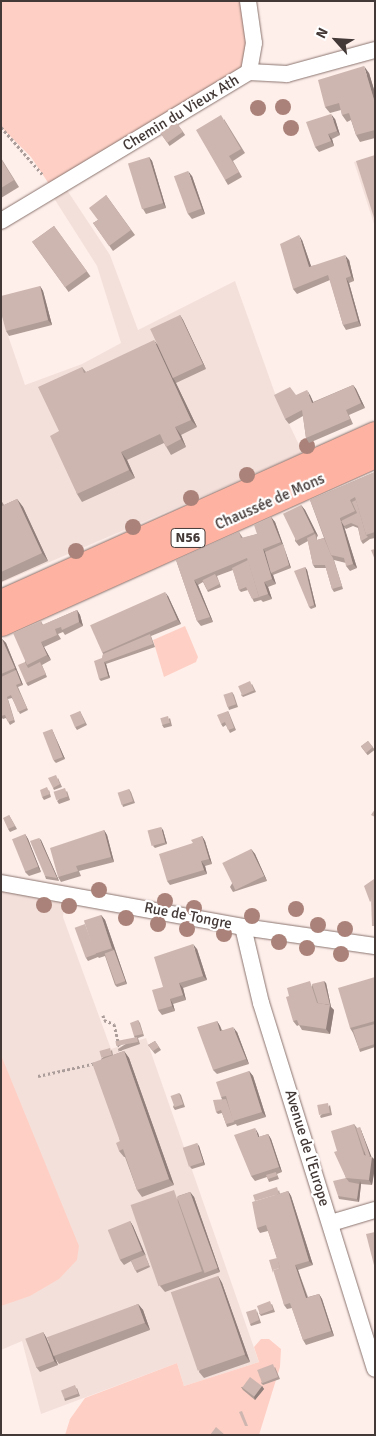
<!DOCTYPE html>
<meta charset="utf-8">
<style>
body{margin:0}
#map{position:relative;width:376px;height:1436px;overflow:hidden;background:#feefeb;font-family:Signika,sans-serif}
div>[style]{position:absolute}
.built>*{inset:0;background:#f4e0db}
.green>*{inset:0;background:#fed0c5}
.path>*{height:3px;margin-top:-1.5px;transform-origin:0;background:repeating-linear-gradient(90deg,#aa9d9a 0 2.5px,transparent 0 5px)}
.roads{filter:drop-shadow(0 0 1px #8a746f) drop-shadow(0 0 1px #8a746f)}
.minor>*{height:16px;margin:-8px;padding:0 8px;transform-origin:8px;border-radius:8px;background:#fff}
.primary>*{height:25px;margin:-12.5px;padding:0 12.5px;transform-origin:12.5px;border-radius:12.5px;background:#feb3a2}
.trees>*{width:16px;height:16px;margin:-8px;border-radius:50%;background:#aa8279}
.wall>*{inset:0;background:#b19d97;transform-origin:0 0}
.shaded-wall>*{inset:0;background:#907f7b}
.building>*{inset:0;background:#ceb6b0;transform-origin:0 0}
span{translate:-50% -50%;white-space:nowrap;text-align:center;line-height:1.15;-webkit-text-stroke:4.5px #fff;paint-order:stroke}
.shield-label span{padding:1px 4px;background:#fff;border:1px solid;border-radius:4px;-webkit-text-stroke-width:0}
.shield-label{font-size:14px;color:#433937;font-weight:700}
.street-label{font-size:15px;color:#433937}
.frame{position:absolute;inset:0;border:2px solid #433937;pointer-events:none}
.north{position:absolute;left:311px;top:15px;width:50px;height:50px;-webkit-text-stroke:4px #fff;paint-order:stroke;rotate:296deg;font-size:14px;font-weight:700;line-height:20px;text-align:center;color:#433937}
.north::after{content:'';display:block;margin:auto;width:18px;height:22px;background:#433937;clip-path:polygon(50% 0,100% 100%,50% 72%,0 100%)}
</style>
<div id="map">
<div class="built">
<i style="clip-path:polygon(375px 156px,375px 227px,354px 162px)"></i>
<i style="clip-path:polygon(63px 184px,110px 255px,138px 330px,235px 281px,277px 399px,303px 453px,1px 583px,1px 315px,25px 385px,82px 364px,121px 343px,97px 266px,50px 192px)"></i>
<i style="clip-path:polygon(1px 883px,66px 893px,63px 917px,111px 1049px,146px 1038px,259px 1362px,184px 1386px,177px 1363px,41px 1414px,22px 1341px,1px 1350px)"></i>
</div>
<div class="green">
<i style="clip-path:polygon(1px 1px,248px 1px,249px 72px,53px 190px,31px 157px,1px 127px)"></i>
<i style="clip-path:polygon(185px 626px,198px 657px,196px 662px,164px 677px,153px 640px)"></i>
<i style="clip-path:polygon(1px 1055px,79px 1246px,77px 1260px,59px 1279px,30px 1296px,1px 1306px)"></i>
<i style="clip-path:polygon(261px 1339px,269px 1339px,281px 1349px,280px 1367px,259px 1435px,65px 1435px,70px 1419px,85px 1398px,177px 1363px,184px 1386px,259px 1362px,254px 1347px)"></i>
</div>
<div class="path">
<i style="left:1px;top:127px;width:64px;rotate:48.8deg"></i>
<i style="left:103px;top:1015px;width:5px;rotate:79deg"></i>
<i style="left:104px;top:1020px;width:11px;rotate:22deg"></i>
<i style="left:114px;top:1024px;width:32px;rotate:77deg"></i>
<i style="left:38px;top:1076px;width:59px;rotate:-12.6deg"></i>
</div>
<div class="roads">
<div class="minor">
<i style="left:248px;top:1px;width:42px;rotate:81.9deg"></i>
<i style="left:254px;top:43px;width:29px;rotate:100deg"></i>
<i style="left:1px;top:221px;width:289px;rotate:-31deg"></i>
<i style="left:249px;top:72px;width:38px;rotate:3deg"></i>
<i style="left:287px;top:74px;width:91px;rotate:-15.3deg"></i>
<i style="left:1px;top:883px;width:246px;rotate:10.3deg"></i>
<i style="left:243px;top:927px;width:133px;rotate:8.2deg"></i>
<i style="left:243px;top:927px;width:78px;rotate:76.7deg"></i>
<i style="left:261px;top:1003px;width:383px;rotate:72.7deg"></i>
<i style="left:331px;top:1223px;width:46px;rotate:-16.5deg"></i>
</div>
<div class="primary">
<i style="left:1px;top:602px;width:410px;rotate:-24.2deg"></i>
<i style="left:1px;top:623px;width:410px;rotate:-24.2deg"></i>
</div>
</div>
<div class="trees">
<i style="left:283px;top:107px"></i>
<i style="left:258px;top:108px"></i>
<i style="left:291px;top:128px"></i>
<i style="left:307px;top:446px"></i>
<i style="left:247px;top:475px"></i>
<i style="left:191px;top:498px"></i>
<i style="left:133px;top:527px"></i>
<i style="left:76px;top:551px"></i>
<i style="left:99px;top:890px"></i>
<i style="left:165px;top:901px"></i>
<i style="left:44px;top:905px"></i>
<i style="left:69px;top:906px"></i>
<i style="left:194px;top:908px"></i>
<i style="left:296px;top:909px"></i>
<i style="left:252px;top:916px"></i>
<i style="left:126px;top:918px"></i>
<i style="left:158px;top:924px"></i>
<i style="left:318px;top:925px"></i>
<i style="left:187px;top:929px"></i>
<i style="left:345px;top:929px"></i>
<i style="left:224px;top:934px"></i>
<i style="left:279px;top:942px"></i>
<i style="left:307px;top:948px"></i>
<i style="left:341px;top:954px"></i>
</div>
<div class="wall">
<i style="clip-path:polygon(369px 73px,375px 93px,375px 138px,360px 142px,356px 135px,351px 120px,347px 122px,342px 115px,341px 110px,330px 113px,325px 107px)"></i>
<i style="clip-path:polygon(224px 119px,245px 153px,233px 161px,242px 177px,228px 185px,225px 180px)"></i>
<i style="clip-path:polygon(335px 119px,340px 135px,332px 139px,334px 146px,319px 152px,315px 147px)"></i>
<i style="left:176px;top:122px;width:16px;height:19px;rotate:55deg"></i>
<i style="clip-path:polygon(149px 157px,152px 161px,166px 208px,146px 214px,143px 209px)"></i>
<i style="clip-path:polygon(1px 158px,19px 187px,1px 198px)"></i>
<i style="clip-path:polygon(192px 176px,205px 214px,192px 219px,188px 214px)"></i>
<i style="clip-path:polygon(106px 195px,135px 235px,113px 251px,93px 223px,98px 220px)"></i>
<i style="left:54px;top:226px;width:62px;height:27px;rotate:54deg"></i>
<i style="clip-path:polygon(302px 240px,311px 266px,349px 260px,354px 281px,349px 283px,361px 326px,346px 330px,343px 325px,330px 280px,297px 294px,293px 289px)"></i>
<i style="clip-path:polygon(40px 286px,43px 291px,52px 325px,9px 336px,6px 331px)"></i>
<i style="clip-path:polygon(180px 315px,183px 320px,206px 369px,176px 383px,175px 381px,197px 427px,181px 435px,186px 447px,171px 455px,164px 443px,127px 460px,135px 478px,82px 502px,77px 494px,59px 431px,82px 367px,86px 372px,157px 344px)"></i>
<i style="clip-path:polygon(353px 385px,356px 389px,365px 408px,349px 415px,353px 424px,309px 443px,306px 438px,303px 416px,289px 424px,285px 419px,296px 395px,310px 395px,313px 402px)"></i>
<i style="clip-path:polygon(375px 472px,375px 538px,370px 539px,363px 544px,361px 541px,358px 528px,353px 526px,346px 529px,344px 527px,357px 568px,350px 571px,346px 566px,346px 563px,334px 560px,343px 589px,334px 592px,332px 589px,326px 568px,315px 568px,313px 565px,308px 541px,299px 546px,295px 541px,301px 505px,305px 510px,318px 536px,317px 537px,317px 540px,324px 538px,310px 500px)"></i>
<i style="clip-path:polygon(17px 499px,23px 507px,48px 561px,1px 582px,1px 500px,4px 505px)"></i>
<i style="clip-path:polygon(271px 517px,275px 522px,291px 568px,273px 575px,276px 584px,268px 587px,272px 599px,263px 602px,261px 600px,254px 602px,248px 590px,241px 592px,239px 590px,233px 570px,217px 576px,221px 587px,208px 592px,203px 582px,198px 585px,213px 622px,201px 626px,197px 621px,176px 560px,239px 532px,243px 538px,257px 534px)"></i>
<i style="clip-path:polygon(305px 567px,307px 570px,316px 607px,311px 609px,309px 607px)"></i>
<i style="clip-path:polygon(168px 596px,181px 624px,151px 636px,155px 647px,106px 664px,110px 678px,101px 681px,99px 679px,103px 654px,102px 651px)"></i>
<i style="clip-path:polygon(77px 610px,80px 615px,83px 626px,65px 635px,63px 632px,58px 634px,61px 639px,44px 647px,51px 660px,42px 665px,47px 677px,28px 686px,26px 683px,25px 662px,41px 621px,43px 625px)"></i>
<i style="clip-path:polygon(1px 639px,2px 639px,6px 643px,23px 685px,18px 687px,28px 710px,20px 714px,12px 698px,8px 699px,15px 722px,10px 725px,6px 718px,3px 719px,1px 717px)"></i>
<i style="clip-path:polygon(252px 684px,256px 692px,243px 697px,241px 695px)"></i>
<i style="clip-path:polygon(232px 692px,234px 695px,238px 707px,229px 710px,228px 707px)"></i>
<i style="clip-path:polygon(80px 711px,87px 725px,77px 730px,75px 727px)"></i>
<i style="clip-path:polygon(228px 711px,229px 713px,236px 730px,230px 733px,226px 725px,223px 727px,221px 724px)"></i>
<i style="clip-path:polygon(170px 718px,172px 726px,164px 728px,162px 725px)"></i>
<i style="clip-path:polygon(52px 729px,65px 759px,56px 763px,54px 761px)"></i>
<i style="left:368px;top:741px;width:11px;height:9px;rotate:52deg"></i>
<i style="clip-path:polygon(58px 778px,62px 787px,54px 790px,53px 788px)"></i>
<i style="clip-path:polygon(129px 789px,131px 792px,135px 803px,123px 807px,122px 804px)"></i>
<i style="clip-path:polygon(49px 790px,51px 797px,44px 800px,42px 797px)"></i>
<i style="clip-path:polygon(67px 791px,70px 800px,59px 804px,57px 801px)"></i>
<i style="clip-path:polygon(9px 815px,17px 829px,10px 832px,8px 829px)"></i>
<i style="clip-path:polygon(104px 830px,107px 835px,114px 862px,79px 871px,81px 876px,61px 882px,58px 877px)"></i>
<i style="clip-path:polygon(163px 830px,167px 844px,155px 848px,153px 846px)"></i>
<i style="clip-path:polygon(25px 834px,28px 839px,41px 872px,29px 876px,25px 872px)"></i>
<i style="clip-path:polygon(202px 836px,205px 841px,212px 864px,205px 866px,207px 874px,170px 885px,167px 881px,193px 843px)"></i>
<i style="clip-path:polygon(41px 840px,59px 881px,46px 879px,45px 876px)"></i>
<i style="clip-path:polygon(251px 849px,255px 854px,267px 881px,233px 892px,230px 887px)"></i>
<i style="clip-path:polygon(101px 915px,105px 920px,127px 984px,117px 987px,115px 985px,105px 956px,99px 958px,98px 957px,88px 961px,86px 958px)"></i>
<i style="clip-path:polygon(197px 949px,207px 980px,183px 988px,186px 1000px,173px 1004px,175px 1011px,162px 1015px,158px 1010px,163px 987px)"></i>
<i style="clip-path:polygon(375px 977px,375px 1047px,360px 1052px,359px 1049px,353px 1033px,350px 1028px)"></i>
<i style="clip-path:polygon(326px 983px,331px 1007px,334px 1010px,330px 1034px,302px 1030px,299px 1025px,297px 1026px,293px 1021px,313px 984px)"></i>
<i style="clip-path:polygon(138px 1020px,140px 1023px,144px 1036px,138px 1038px,140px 1044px,120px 1051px,118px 1049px,135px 1038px,134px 1036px)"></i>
<i style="clip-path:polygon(217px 1021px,220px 1026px,222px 1030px,237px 1032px,249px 1064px,217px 1074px,213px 1070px)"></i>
<i style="clip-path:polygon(155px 1041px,161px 1050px,155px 1054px,148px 1045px)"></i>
<i style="clip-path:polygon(112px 1050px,113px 1055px,124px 1051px,129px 1058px,174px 1185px,142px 1197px,137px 1190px,125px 1157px,124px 1157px,119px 1151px,120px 1141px,101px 1059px)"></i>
<i style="clip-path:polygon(249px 1071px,253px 1076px,266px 1117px,237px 1126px,236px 1124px,227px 1127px,226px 1124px,222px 1113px,218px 1114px,216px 1112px,222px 1099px,221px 1097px)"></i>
<i style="clip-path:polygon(179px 1093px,181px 1095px,185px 1107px,175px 1110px,173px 1107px)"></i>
<i style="clip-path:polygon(330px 1105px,332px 1115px,321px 1118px,320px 1116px)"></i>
<i style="clip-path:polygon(354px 1124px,357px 1128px,361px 1130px,371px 1157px,375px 1160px,375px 1167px,372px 1185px,361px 1184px,359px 1202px,339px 1199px,338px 1196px,346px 1178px,337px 1151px)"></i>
<i style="clip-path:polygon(258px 1133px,259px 1137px,268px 1134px,271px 1139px,282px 1172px,277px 1174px,279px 1179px,269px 1182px,267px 1177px,255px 1181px,251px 1176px)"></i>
<i style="clip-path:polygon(199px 1146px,205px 1165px,192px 1169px,190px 1167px)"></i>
<i style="clip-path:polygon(279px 1190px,280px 1194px,288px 1191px,291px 1196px,313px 1265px,298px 1270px,308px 1297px,319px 1294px,322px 1299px,334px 1336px,306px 1345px,303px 1340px,292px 1308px,287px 1309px,284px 1305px,277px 1258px,268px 1231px,260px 1233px,257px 1228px)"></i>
<i style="clip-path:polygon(190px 1192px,194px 1197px,220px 1272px,165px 1292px,160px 1286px,178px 1196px)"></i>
<i style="clip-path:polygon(130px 1221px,133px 1226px,150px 1267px,137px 1273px,131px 1261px,124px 1265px,120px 1260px)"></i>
<i style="clip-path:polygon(218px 1276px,222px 1283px,250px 1362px,204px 1378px,199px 1372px)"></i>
<i style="clip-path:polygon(138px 1304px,143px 1310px,150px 1330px,59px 1364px,55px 1358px,58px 1365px,40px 1372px,36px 1367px,43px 1332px,46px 1337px,49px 1344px)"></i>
<i style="clip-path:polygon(272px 1304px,275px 1312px,261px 1316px,259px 1313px)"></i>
<i style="clip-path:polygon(257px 1311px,261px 1323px,251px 1326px,250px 1324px)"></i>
<i style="clip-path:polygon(275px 1367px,280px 1379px,263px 1385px,261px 1383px)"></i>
<i style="clip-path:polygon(262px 1386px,264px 1389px,255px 1400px,243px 1390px,241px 1387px)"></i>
<i style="clip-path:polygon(77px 1388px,80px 1396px,65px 1401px,64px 1398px)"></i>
</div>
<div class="shaded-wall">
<i style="clip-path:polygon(364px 66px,369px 73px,375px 93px,375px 103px)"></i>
<i style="clip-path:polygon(331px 114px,335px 119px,340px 135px,337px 131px)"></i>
<i style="clip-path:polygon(328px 134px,332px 139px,334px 146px,331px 141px)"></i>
<i style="clip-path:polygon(149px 157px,152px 161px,166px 208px,163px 203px)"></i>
<i style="clip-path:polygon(188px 171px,192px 176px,205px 214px,202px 209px)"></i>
<i style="clip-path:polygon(299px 235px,302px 240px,313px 272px,309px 267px)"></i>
<i style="clip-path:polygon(345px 255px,349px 260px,354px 281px,351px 276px)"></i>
<i style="clip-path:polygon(346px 278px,349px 283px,361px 326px,358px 321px)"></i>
<i style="clip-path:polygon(40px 286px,43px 291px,52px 325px,48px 320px)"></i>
<i style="clip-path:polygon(180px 315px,183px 320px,206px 369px,203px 364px)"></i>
<i style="clip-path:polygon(154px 340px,160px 348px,173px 378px,175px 381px,197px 427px,191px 420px)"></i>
<i style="clip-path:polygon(353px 385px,356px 389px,365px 408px,361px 403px)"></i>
<i style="clip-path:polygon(307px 390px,310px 395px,316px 408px,312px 403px)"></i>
<i style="clip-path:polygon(175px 427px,181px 435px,186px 447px,181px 439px)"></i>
<i style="clip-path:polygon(121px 452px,127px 460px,135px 478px,129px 470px)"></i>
<i style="clip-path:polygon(17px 499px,23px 507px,48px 561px,42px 553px)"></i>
<i style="clip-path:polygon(301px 505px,305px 510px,318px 536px,314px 532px)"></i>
<i style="clip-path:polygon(271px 517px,275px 522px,284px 547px,281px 542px)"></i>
<i style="clip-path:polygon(340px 518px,343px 523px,357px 568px,353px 564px)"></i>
<i style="clip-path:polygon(283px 544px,291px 568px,289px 565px)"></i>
<i style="clip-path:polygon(263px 549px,267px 554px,271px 573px,273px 575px,276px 584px,272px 579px)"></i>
<i style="clip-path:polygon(305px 567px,307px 570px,316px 607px,314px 605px)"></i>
<i style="clip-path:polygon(194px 580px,198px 585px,213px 622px,210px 617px)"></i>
<i style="clip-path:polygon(264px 582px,268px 587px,272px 599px,268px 594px)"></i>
<i style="clip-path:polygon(165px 592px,168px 596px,181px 624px,177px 619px)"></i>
<i style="clip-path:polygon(77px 610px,80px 615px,83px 626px,79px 622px)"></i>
<i style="clip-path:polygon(2px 639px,6px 643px,23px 685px,21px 683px)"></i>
<i style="clip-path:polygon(41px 642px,44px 647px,51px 660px,47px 655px)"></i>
<i style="clip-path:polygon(104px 662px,106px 664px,110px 678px,108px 676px)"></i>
<i style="clip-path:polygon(52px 729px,53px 732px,65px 759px,63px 757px)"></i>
<i style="clip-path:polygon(161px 827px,163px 830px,167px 844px,165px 842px)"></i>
<i style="clip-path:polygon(104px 830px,107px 835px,114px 862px,111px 857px)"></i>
<i style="clip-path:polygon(25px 834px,28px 839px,41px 872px,38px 867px)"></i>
<i style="clip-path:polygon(202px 836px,205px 841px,212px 864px,209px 859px)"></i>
<i style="clip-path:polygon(39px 838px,41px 840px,59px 881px,57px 878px)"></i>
<i style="clip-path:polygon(251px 849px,255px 854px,267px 881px,264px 876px)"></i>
<i style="clip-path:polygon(201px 861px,205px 866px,207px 874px,204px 870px)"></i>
<i style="clip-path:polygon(101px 915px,105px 920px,127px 984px,125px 981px,114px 950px,112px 948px)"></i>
<i style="clip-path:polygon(193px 944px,197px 949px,207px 980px,203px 976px)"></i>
<i style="clip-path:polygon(324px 981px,326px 983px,331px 1007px,334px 1010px,330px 1034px,326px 1029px)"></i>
<i style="clip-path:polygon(179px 983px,183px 988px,186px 1000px,183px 995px)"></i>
<i style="clip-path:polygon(170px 999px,173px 1004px,175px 1011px,172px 1006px)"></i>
<i style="clip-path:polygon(217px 1021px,220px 1026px,223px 1036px,220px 1031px)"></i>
<i style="clip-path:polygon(233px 1027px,237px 1032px,249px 1064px,246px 1059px)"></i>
<i style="clip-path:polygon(124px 1051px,129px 1058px,174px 1185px,169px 1179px)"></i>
<i style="clip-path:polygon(249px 1071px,253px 1076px,266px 1117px,262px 1112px)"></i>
<i style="clip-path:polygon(360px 1127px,361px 1130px,372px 1158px,372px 1157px,375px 1160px,375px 1167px,372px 1185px,369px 1180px)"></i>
<i style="clip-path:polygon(255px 1128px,258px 1133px,261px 1142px,258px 1137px)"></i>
<i style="clip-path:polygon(268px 1134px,271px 1139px,282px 1172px,279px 1167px)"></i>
<i style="clip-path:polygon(197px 1143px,199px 1146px,205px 1165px,203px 1162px)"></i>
<i style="clip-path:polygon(360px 1181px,361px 1184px,359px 1202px,357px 1199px)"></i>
<i style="clip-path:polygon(288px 1191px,291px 1196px,313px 1265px,309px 1261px)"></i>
<i style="clip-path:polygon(190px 1192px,194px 1197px,220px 1272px,217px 1268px)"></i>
<i style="clip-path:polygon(130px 1221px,133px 1226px,146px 1256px,142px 1251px)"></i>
<i style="clip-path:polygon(295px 1265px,298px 1270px,309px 1303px,306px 1298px)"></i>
<i style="clip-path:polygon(218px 1276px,222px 1283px,250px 1362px,245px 1355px)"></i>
<i style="clip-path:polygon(319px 1294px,322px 1299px,334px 1336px,331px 1331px)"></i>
<i style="clip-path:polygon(138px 1304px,143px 1310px,150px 1330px,145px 1323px)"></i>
<i style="clip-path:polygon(43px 1332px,46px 1337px,58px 1365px,54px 1361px)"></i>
<i style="clip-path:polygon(262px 1386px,264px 1389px,255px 1400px,254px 1397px)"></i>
</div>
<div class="building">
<i style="clip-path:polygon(364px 66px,375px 103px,375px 130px,356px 135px,349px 113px,342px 115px,339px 103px,325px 107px,318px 80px)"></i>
<i style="clip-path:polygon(331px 114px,337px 131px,328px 134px,331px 141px,315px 147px,306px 122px)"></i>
<i style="clip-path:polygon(221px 115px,241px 149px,229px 156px,239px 172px,225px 180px,196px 130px)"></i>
<i style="left:176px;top:122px;width:12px;height:19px;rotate:55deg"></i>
<i style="clip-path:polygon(375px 155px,375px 221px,356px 161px)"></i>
<i style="left:149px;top:157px;width:48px;height:22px;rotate:73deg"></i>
<i style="clip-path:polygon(1px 159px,14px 180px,1px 188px)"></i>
<i style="left:188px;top:171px;width:40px;height:15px;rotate:70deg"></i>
<i style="clip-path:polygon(106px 195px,131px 230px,109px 246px,93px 223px,98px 220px,89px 208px)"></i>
<i style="left:54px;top:226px;width:56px;height:27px;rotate:54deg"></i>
<i style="clip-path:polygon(299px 235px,309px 267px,345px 255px,351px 276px,346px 278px,358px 321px,343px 325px,328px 275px,293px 289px,280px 244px)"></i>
<i style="clip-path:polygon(40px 286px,48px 320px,6px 331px,1px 313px,1px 296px)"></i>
<i style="left:180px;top:315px;width:54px;height:33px;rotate:65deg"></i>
<i style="clip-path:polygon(154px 340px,191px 420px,175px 427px,181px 439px,166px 447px,160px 434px,121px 452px,129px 470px,77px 494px,50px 436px,59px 431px,38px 387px,82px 367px,84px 373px)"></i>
<i style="clip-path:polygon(353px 385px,361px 403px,346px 410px,350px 419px,306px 438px,302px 410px,285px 419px,274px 395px,290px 387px,296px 395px,307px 390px,312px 403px)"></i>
<i style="clip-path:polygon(375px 472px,375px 532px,366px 535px,355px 497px,350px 500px,355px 511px,340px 518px,353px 564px,346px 566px,344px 558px,331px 555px,310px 500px)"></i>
<i style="clip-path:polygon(17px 499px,42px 553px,1px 572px,1px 504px,2px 506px)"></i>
<i style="clip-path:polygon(356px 500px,366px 535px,368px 537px,361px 541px,358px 526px,351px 523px,344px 526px,341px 521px,357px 513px,352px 502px)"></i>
<i style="left:301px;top:505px;width:30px;height:20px;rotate:64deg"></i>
<i style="clip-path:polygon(271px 517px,281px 542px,263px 549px,272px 579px,264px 582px,268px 594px,259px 597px,247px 558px,194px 580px,210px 617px,197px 621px,176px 560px,239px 532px,241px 538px,257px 534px,254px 525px)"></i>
<i style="clip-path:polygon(315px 534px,317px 540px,324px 538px,331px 555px,333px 558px,342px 586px,332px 589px,325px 565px,313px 565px,307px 538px)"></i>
<i style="clip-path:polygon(283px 544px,289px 565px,271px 573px,265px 552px)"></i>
<i style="clip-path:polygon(375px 549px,375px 560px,371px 550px)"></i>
<i style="clip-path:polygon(248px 560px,259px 597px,260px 597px,252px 599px,246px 587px,239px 590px,232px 568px)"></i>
<i style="clip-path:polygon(305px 567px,314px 605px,309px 607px,294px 571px)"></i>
<i style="left:215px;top:574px;width:11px;height:14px;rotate:63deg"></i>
<i style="left:165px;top:592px;width:30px;height:82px;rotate:66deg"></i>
<i style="clip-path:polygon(77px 610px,79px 622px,62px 630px,61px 627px,55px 629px,57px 635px,41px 642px,47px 655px,27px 665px,13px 633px,41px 621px,42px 625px)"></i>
<i style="clip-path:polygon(150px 634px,153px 644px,104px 662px,108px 676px,99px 679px,94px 661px,102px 658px,103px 654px)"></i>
<i style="clip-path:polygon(1px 639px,2px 639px,15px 668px,1px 674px)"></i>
<i style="clip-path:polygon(25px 662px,28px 668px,40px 662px,46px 674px,26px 683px,18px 665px)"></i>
<i style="clip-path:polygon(16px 670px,21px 683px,16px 685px,27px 708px,18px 712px,11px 695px,7px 697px,14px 720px,8px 722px,5px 715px,1px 716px,1px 677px)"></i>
<i style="left:250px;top:681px;width:10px;height:13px;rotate:66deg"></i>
<i style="left:232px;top:692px;width:13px;height:9px;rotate:72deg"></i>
<i style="left:80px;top:711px;width:13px;height:11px;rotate:67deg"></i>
<i style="clip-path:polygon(228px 711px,234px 728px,228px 730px,225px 722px,221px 724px,217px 715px)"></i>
<i style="left:168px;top:716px;width:7px;height:8px;rotate:74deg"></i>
<i style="left:52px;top:729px;width:30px;height:10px;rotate:69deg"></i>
<i style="clip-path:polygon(368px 741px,373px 747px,366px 753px,361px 746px)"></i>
<i style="clip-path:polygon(56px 775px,60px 784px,53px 788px,48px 778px)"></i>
<i style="clip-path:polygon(47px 787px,50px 794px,42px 797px,40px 790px)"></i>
<i style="left:65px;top:788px;width:9px;height:12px;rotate:72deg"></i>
<i style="left:129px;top:789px;width:13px;height:12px;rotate:72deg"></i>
<i style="clip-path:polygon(375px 809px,375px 817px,371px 815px)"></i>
<i style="clip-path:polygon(9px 815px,15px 826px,8px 829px,3px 818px)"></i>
<i style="left:161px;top:827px;width:16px;height:14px;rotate:75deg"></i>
<i style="clip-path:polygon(104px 830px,111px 857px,76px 866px,78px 871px,58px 877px,50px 848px)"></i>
<i style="left:25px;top:834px;width:35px;height:14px;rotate:68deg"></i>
<i style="clip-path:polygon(202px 836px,209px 859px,201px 861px,204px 870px,167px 881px,159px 854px,193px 843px,191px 840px)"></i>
<i style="clip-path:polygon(39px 838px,57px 878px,45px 876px,30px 841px)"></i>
<i style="left:251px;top:849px;width:30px;height:32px;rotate:64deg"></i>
<i style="clip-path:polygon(374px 879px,375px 897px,371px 897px,371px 901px,370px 902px,364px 886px)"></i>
<i style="clip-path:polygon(371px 897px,375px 897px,375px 926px,372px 926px)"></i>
<i style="left:101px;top:915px;width:35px;height:18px;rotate:72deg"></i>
<i style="left:85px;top:924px;width:32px;height:11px;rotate:70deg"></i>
<i style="clip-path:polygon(193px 944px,203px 976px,179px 983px,183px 995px,170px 999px,172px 1006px,158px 1010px,152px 990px,163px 987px,154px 957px)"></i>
<i style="left:114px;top:950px;width:33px;height:10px;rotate:70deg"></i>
<i style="clip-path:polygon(375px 977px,375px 1021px,350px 1028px,338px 988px)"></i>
<i style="clip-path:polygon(310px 981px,317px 1003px,330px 1005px,326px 1029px,299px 1025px,297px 1020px,293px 1021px,286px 997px,289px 996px,287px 988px)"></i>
<i style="clip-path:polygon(324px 981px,330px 1005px,318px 1003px,312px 984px)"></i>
<i style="clip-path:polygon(138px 1020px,143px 1034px,134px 1036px,130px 1023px)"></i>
<i style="clip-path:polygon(217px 1021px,220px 1031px,233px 1027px,246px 1059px,213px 1070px,197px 1027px)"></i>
<i style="clip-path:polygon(375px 1024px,375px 1033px,374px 1033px,375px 1037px,375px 1044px,359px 1049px,353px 1030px)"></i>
<i style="left:137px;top:1037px;width:5px;height:22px;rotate:79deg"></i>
<i style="clip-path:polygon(155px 1041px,159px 1047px,153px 1051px,148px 1045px)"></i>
<i style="left:110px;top:1048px;width:7px;height:11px;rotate:74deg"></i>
<i style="clip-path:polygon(124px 1051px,169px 1179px,137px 1190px,123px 1149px,119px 1151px,116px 1143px,120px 1141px,92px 1063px)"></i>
<i style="clip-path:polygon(249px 1071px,262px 1112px,233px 1121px,226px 1096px,221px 1097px,216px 1082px)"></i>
<i style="left:179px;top:1093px;width:12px;height:9px;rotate:70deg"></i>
<i style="clip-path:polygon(226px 1099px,234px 1122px,226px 1124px,221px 1110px,216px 1112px,213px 1100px)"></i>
<i style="left:328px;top:1103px;width:10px;height:11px;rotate:79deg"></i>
<i style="clip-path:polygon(354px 1124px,364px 1155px,372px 1157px,369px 1180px,346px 1178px,334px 1152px,337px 1151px,331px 1131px)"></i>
<i style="left:360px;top:1127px;width:31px;height:4px;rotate:71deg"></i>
<i style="clip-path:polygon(255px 1128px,258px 1137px,268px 1134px,279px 1167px,251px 1176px,234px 1135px)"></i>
<i style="left:197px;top:1143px;width:20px;height:15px;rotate:72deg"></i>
<i style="clip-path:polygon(276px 1172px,277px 1176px,268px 1179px,266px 1175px)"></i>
<i style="clip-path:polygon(346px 1178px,349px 1182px,359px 1184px,357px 1199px,338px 1196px,333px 1181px)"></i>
<i style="clip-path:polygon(277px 1187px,279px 1194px,255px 1201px,253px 1195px)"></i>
<i style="left:174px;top:1190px;width:86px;height:46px;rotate:71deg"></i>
<i style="clip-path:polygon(288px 1191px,309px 1261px,295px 1265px,306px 1298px,319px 1294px,331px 1331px,303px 1340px,290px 1303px,284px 1305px,273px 1270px,280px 1268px,266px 1225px,257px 1228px,252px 1202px)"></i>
<i style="left:190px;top:1192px;width:81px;height:14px;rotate:70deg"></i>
<i style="left:130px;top:1221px;width:32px;height:24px;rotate:68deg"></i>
<i style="clip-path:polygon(375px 1232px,375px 1269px,366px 1234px)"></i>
<i style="left:145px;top:1255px;width:11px;height:15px;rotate:68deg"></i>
<i style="clip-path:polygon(277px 1258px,280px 1268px,273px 1270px,273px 1273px,269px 1260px)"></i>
<i style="left:218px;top:1276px;width:83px;height:50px;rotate:71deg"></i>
<i style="left:270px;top:1301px;width:9px;height:14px;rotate:69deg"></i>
<i style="left:138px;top:1304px;width:20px;height:97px;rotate:70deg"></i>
<i style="clip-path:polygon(256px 1309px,259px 1320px,250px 1324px,246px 1312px)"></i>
<i style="left:43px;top:1332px;width:31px;height:19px;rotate:69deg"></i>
<i style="left:273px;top:1364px;width:14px;height:17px;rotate:69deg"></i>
<i style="left:250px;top:1377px;width:15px;height:13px;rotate:37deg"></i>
<i style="left:75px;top:1385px;width:9px;height:15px;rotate:69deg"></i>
<i style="clip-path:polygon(242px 1411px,248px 1426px,245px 1426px,239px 1412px)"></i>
<i style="clip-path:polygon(216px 1427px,225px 1435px,210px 1435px)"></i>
</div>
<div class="shield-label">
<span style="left:188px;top:538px">N56</span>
</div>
<div class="street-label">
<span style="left:181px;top:113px;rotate:-31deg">Chemin du Vieux Ath</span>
<span style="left:270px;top:502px;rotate:-24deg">Chaussée de Mons</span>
<span style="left:188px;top:916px;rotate:11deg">Rue de Tongre</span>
<span style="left:307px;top:1148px;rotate:73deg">Avenue de l'Europe</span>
</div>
<div class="frame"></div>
<div class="north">N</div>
</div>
